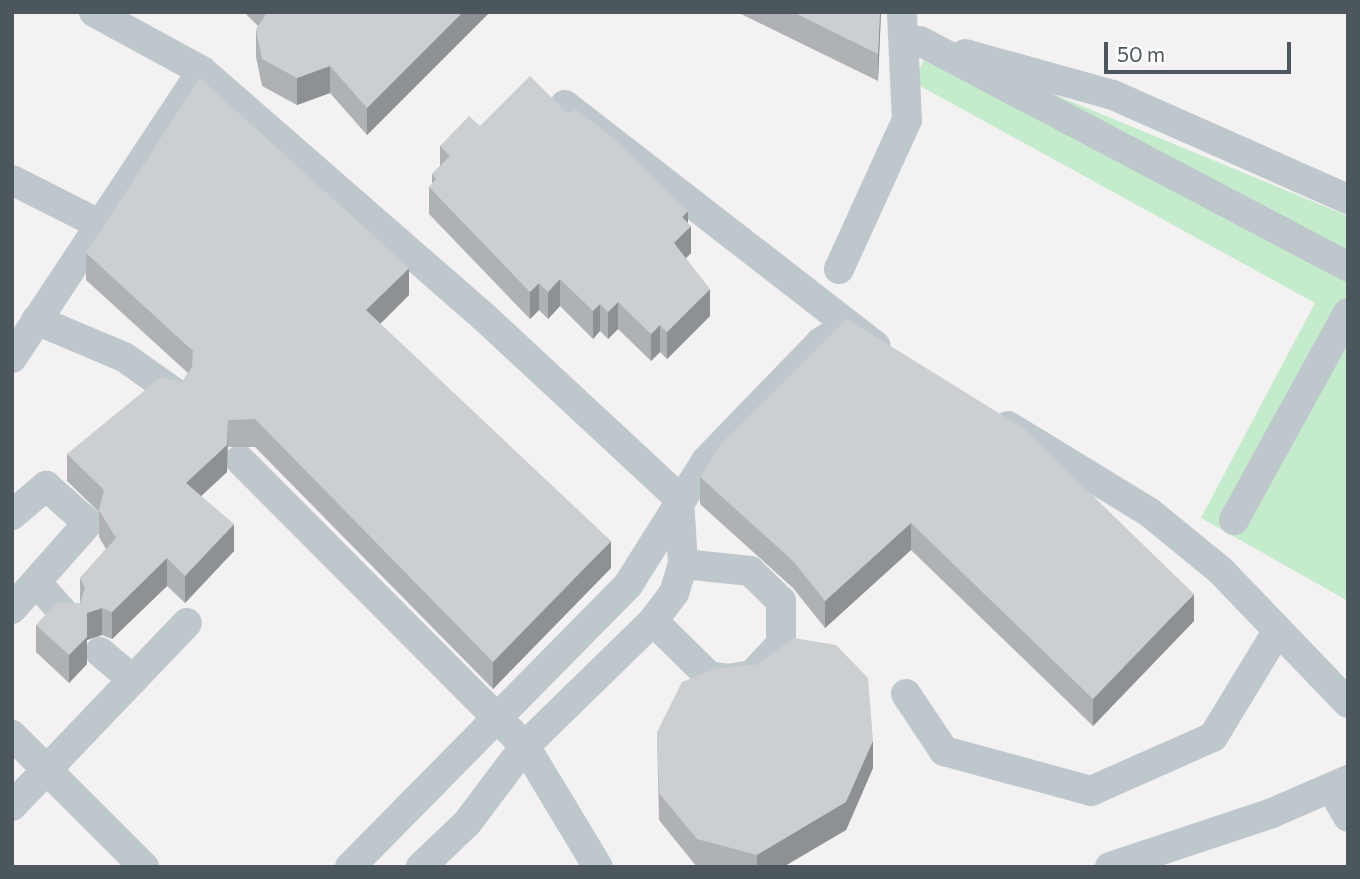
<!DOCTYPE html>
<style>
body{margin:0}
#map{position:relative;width:1360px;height:879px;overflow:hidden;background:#f3f1f1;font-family:Commissioner,sans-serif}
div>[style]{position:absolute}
.green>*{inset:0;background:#c5ebcd}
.minor>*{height:30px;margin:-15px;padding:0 15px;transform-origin:15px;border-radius:15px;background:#bec7cc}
.wall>*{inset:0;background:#afb2b5}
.shaded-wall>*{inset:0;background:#8e9193}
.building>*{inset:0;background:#cbcfd2}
span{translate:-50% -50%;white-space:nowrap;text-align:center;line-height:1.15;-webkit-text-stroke:5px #fff;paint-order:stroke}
.frame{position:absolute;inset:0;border:14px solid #4b575c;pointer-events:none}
.scale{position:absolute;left:1104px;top:42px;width:187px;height:32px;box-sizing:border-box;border:4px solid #4b575c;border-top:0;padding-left:9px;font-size:21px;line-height:24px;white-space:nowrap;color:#4b575c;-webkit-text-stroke:5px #fff;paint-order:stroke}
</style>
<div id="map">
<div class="green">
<i style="clip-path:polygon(932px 44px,1348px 216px,1348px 601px,1201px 518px,1315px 303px,913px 82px)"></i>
</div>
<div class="minor">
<i style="left:94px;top:12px;width:123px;rotate:28.6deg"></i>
<i style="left:202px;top:71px;width:374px;rotate:41.1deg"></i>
<i style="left:484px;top:317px;width:266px;rotate:42.9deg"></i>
<i style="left:679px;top:498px;width:66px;rotate:86.5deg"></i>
<i style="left:683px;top:564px;width:30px;rotate:107deg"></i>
<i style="left:674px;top:593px;width:35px;rotate:127deg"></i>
<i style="left:653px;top:621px;width:179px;rotate:135.7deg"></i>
<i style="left:525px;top:746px;width:96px;rotate:127deg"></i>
<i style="left:467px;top:823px;width:64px;rotate:136.3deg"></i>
<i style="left:920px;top:41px;width:484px;rotate:27.8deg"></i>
<i style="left:965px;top:54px;width:154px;rotate:15.5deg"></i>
<i style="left:1113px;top:95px;width:257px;rotate:23.9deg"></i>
<i style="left:565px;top:105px;width:393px;rotate:37.8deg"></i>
<i style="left:12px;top:180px;width:100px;rotate:26.8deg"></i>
<i style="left:839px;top:269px;width:164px;rotate:-65.5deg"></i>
<i style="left:907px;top:120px;width:108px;rotate:-92.7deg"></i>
<i style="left:36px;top:320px;width:95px;rotate:22.8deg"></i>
<i style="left:124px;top:357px;width:62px;rotate:35.2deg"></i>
<i style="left:12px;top:358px;width:344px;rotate:-56.5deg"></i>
<i style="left:1008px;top:426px;width:165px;rotate:31.4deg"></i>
<i style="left:1149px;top:512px;width:93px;rotate:39.3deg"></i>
<i style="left:1221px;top:571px;width:183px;rotate:46.1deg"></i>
<i style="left:240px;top:460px;width:404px;rotate:45.1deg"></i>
<i style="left:525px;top:746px;width:141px;rotate:58.9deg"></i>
<i style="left:12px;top:515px;width:45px;rotate:-40.5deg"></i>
<i style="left:46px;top:486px;width:56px;rotate:41.4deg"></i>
<i style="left:88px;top:523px;width:115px;rotate:131.5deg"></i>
<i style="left:1234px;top:520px;width:236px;rotate:-61.2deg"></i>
<i style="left:37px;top:583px;width:47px;rotate:48.5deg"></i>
<i style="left:653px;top:621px;width:78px;rotate:44.5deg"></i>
<i style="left:709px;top:676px;width:18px;rotate:9deg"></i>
<i style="left:727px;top:679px;width:25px;rotate:-9deg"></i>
<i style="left:752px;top:675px;width:42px;rotate:-46.9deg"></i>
<i style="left:781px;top:644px;width:43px;rotate:-90deg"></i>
<i style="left:781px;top:601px;width:43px;rotate:-135.9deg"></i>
<i style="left:750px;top:571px;width:67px;rotate:-174deg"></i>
<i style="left:100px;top:652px;width:43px;rotate:40.3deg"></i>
<i style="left:906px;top:694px;width:69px;rotate:56.3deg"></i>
<i style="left:944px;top:751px;width:152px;rotate:15.2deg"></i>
<i style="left:1091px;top:791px;width:133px;rotate:-23.9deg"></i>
<i style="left:1213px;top:737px;width:125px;rotate:-58.7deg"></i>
<i style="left:12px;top:735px;width:187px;rotate:45deg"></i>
<i style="left:1332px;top:789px;width:32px;rotate:60deg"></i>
<i style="left:12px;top:806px;width:253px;rotate:-46.3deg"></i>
<i style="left:350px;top:867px;width:396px;rotate:-45.4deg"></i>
<i style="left:628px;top:585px;width:146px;rotate:-57.8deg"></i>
<i style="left:706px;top:461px;width:165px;rotate:-46deg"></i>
<i style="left:821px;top:342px;width:32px;rotate:-32deg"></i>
<i style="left:1110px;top:867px;width:171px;rotate:-18.4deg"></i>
<i style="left:1272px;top:813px;width:83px;rotate:-23.5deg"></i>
</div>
<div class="wall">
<i style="clip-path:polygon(244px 12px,490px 12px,367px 135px,330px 93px,297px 105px,262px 86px,256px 57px,256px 30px,258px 26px)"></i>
<i style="clip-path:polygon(737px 12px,881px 12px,878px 81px)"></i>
<i style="clip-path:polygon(568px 114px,688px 223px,691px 253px,686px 258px,710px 316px,667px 359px,660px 352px,651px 361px,618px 329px,608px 339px,600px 331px,593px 339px,560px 306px,548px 319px,539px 310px,530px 319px,429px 214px,429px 187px,432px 185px,432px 174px,440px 166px,440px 146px,480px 126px)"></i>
<i style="clip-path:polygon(86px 253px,409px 295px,380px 324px,611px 568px,493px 689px,255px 447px,228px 447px,227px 472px,201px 496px,234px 551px,185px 603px,167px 586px,112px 639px,102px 635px,87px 640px,87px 664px,69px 683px,36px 652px,36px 625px,80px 603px,80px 578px,106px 549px,99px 537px,99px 512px,67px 481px,67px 454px,182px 382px,188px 373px,86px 280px)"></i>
<i style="clip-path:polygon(720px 445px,1194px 621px,1093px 726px,911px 550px,825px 628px,793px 588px,700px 504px,700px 477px)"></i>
<i style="clip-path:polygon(657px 732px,873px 768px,846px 830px,783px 867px,697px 867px,659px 820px)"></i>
</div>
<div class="shaded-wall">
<i style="clip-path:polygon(463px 12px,490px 12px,367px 135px,367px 108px)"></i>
<i style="clip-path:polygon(880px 12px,881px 12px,878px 81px,878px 54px)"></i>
<i style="clip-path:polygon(330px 66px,330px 93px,297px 105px,297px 78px)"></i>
<i style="clip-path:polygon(688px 211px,688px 229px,691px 226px,691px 253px,674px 270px,674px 243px,682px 217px)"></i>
<i style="clip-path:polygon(409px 268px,409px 295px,366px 338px,366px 310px)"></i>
<i style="clip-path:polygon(560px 279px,560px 306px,548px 319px,548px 292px)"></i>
<i style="clip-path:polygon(539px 283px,539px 310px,530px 319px,530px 292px)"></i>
<i style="clip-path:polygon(710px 289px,710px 316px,667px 359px,667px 332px)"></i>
<i style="clip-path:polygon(618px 302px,618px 329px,608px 339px,608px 312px)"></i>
<i style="clip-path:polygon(600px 304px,600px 331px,593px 339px,593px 311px)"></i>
<i style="clip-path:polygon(660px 325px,660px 352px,651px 361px,651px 334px)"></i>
<i style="clip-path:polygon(228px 420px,227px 472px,186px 510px,186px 483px)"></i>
<i style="clip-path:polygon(911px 523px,911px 550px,825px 628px,825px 601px)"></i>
<i style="clip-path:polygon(234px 524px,234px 551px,185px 603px,185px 576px)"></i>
<i style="clip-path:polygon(611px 541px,611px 568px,493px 689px,493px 662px)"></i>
<i style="clip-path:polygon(167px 558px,167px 586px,112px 639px,112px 612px)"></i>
<i style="clip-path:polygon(1194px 594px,1194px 621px,1093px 726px,1093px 699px)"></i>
<i style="clip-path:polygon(102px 608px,102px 635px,87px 640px,87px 664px,69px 683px,69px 655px,87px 613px)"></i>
<i style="clip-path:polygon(873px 741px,873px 768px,846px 830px,783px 867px,757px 867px,757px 855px)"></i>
</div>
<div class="building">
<i style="clip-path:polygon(267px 12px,463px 12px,367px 108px,330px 66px,297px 78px,262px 59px,256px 30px)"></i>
<i style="clip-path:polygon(793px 12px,880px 12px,878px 54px)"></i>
<i style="clip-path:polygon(530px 76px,568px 114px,574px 108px,620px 143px,688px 211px,682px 217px,691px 226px,674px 243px,710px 289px,667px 332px,660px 325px,651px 334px,618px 302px,608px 312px,600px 304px,593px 311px,560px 279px,548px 292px,539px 283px,530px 292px,429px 187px,436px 179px,432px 174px,450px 156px,440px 146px,469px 116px,480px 126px)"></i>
<i style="clip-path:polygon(200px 78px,409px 268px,366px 310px,611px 541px,493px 662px,255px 419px,228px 420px,227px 445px,186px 483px,234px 524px,185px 576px,167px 558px,112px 612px,102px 608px,87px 613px,87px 637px,69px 655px,36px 625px,56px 603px,80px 603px,85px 588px,80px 578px,116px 538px,99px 510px,104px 490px,67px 454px,161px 377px,182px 382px,192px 367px,193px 351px,86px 253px)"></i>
<i style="clip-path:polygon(847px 319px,1023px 428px,1194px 594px,1093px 699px,911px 523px,825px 601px,793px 561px,700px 477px,720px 445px)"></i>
<i style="clip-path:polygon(794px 638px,836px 645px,868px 678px,873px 741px,846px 802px,757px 855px,697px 839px,659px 793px,657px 732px,682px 682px,717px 668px,756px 665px)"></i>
</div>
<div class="frame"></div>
<div class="scale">50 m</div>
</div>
